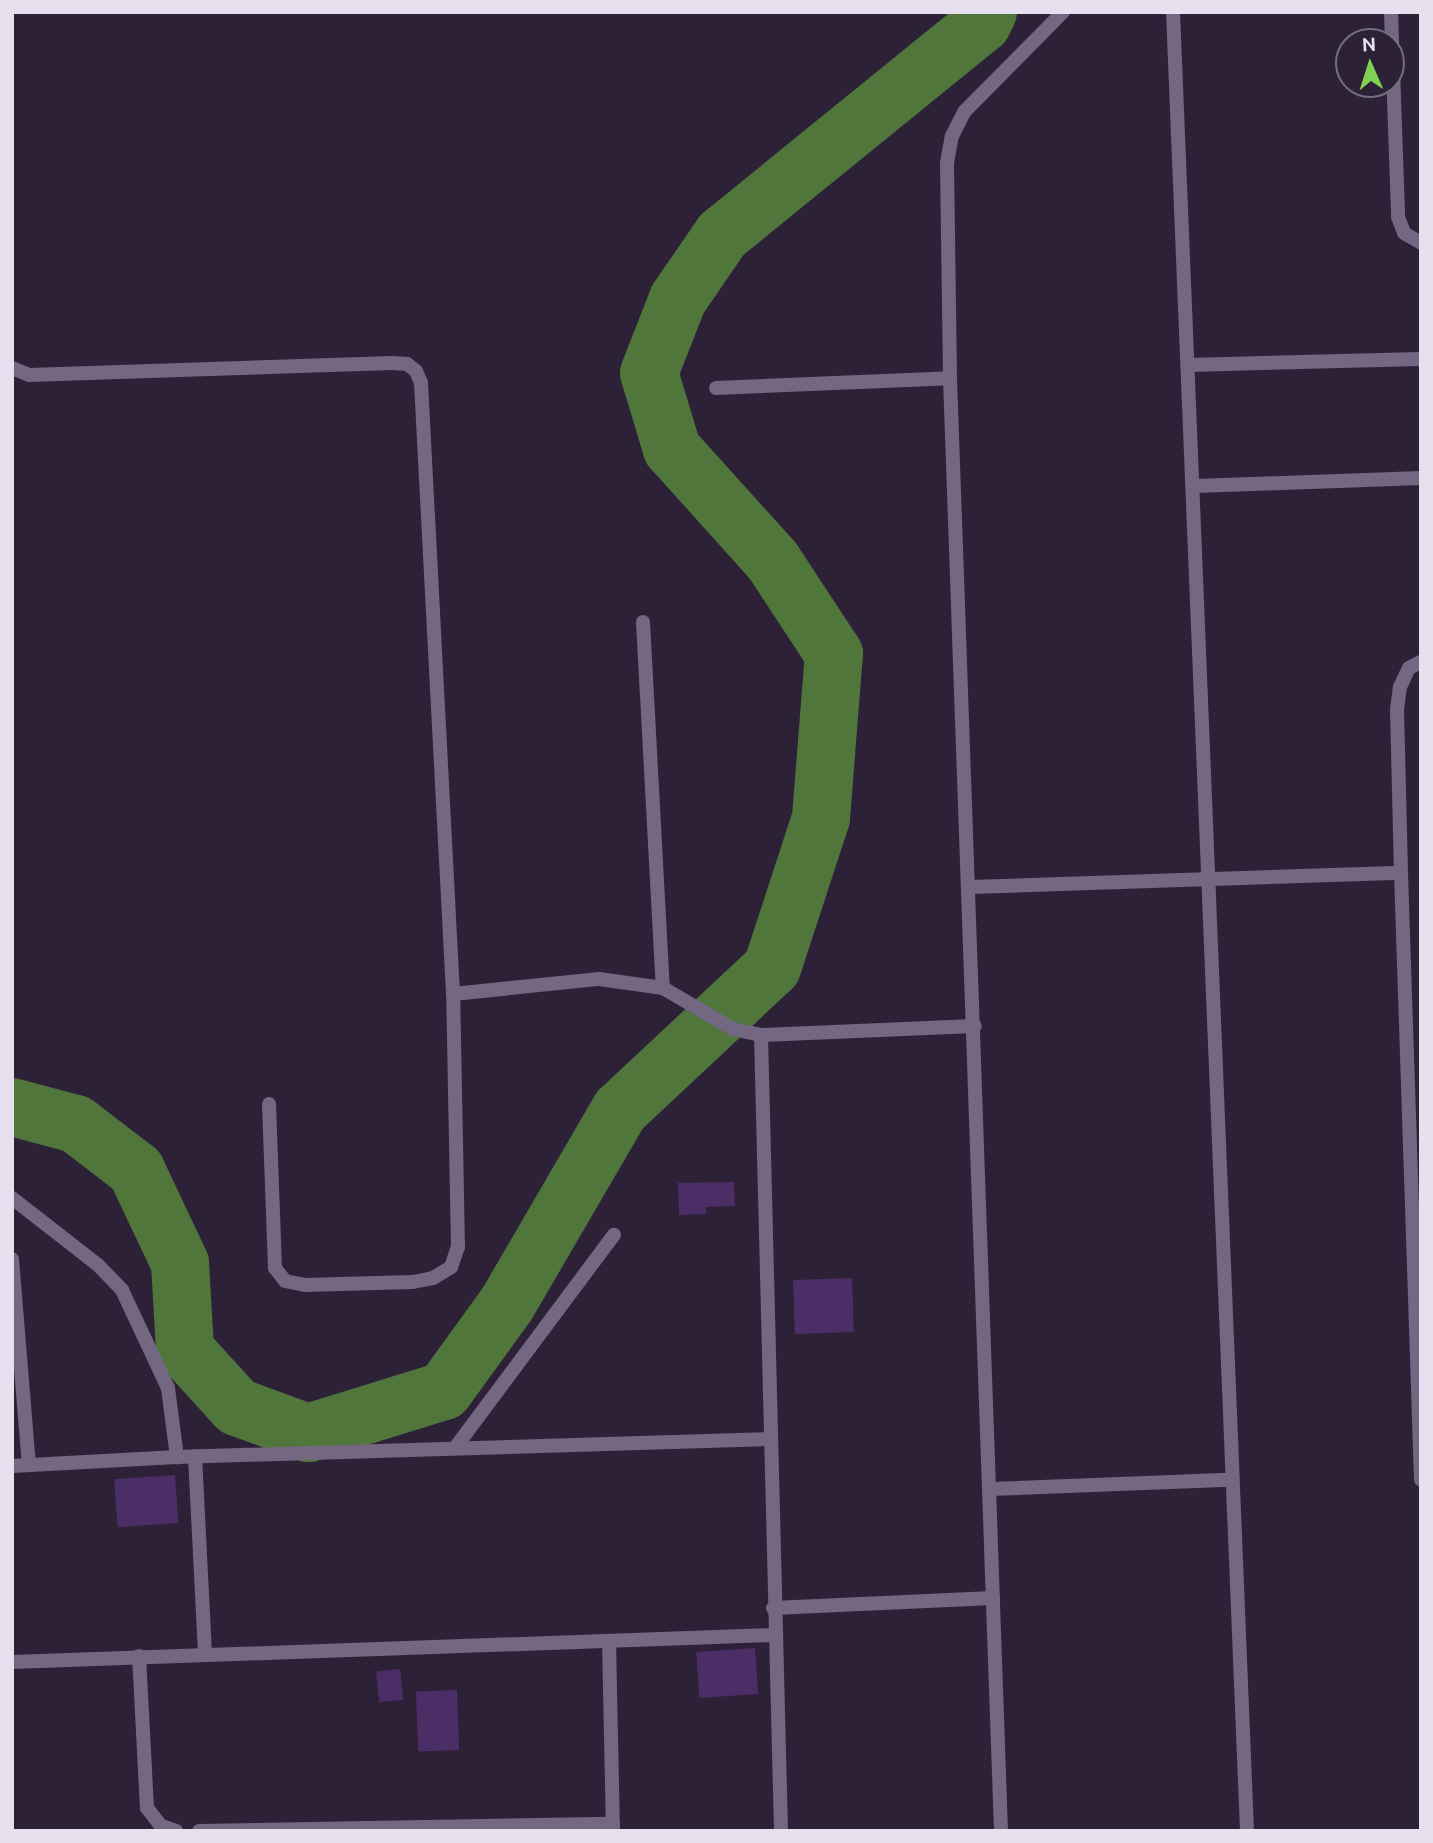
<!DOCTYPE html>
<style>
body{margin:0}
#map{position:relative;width:1433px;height:1843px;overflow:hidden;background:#2d2138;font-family:Ubuntu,sans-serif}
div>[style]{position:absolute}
.river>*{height:58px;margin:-29px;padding:0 29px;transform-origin:29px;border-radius:29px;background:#50763c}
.building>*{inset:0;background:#4b2e65;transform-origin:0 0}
.street>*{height:14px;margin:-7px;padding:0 7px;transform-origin:7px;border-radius:7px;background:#746781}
span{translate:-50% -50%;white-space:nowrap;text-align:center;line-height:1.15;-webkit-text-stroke:6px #2d2138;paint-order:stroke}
.frame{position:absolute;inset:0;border:14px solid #e7e0ef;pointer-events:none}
.north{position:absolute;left:1335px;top:28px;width:70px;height:70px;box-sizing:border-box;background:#2d2138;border:2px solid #776d81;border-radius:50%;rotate:357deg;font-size:19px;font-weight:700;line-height:28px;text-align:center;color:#e7e0ef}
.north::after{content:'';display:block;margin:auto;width:24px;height:32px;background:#80d051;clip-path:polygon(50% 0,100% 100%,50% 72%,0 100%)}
</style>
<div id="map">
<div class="river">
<i style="left:12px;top:1107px;width:66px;rotate:14.9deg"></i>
<i style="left:76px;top:1124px;width:76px;rotate:37.5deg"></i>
<i style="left:136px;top:1170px;width:103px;rotate:64.7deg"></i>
<i style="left:180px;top:1263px;width:87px;rotate:86.7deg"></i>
<i style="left:185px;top:1350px;width:77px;rotate:47.6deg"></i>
<i style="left:237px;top:1407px;width:76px;rotate:20.1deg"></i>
<i style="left:308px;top:1433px;width:142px;rotate:-17.2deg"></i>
<i style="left:444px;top:1391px;width:107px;rotate:-54.1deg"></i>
<i style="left:507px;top:1304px;width:225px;rotate:-59.8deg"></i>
<i style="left:620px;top:1110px;width:208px;rotate:-43.1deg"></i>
<i style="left:772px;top:968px;width:158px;rotate:-71.9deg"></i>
<i style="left:821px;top:818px;width:165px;rotate:-85.5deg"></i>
<i style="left:834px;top:654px;width:111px;rotate:-123.3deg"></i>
<i style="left:773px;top:561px;width:151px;rotate:-132deg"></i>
<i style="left:672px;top:449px;width:79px;rotate:-106.8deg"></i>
<i style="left:649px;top:373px;width:79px;rotate:-68.6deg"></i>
<i style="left:678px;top:299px;width:78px;rotate:-55.5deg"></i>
<i style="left:722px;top:235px;width:335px;rotate:-39.1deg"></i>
<i style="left:982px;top:24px;width:13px;rotate:-63deg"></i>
</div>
<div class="building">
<i style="clip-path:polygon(734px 1182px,735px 1206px,706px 1207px,706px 1214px,679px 1215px,678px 1183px)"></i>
<i style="left:852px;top:1278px;width:54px;height:59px;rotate:88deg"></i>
<i style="left:175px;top:1475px;width:48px;height:61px;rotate:86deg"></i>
<i style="left:755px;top:1648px;width:46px;height:59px;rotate:86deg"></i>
<i style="left:400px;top:1669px;width:31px;height:24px;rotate:84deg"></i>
<i style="left:457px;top:1690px;width:60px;height:41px;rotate:88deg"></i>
</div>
<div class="street">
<i style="left:1173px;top:12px;width:1821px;rotate:87.67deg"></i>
<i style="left:1391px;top:12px;width:205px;rotate:88deg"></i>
<i style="left:1398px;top:217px;width:17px;rotate:69deg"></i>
<i style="left:1404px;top:233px;width:20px;rotate:30deg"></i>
<i style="left:1188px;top:365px;width:233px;rotate:-1.5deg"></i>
<i style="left:12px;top:368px;width:18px;rotate:22deg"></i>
<i style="left:29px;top:375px;width:363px;rotate:-1.9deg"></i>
<i style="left:392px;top:363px;width:15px;rotate:4deg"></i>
<i style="left:407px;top:364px;width:11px;rotate:38deg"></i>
<i style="left:416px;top:371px;width:13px;rotate:67deg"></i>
<i style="left:421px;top:383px;width:612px;rotate:87deg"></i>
<i style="left:716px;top:388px;width:234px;rotate:-2.4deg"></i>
<i style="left:1195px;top:486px;width:226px;rotate:-2deg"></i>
<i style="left:643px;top:622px;width:367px;rotate:86.9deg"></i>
<i style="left:1401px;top:873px;width:163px;rotate:-91.4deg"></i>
<i style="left:1397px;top:710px;width:23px;rotate:-83deg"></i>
<i style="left:1400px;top:687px;width:21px;rotate:-65deg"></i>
<i style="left:1409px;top:668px;width:13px;rotate:-27deg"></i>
<i style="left:970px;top:887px;width:431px;rotate:-1.9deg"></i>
<i style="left:1401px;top:873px;width:607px;rotate:88.11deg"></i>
<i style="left:761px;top:1035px;width:796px;rotate:88.56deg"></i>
<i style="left:269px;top:1104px;width:164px;rotate:87.9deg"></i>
<i style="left:275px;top:1268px;width:16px;rotate:52deg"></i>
<i style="left:285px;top:1281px;width:20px;rotate:11deg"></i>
<i style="left:305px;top:1285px;width:108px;rotate:-1.6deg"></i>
<i style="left:413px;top:1282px;width:20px;rotate:-11deg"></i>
<i style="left:433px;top:1278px;width:21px;rotate:-31deg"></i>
<i style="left:451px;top:1267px;width:21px;rotate:-71deg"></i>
<i style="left:458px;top:1247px;width:253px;rotate:-91.1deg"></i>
<i style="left:453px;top:994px;width:147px;rotate:-5.9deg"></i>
<i style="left:599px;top:979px;width:65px;rotate:8deg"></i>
<i style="left:663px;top:988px;width:81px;rotate:30.4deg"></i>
<i style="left:733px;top:1029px;width:29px;rotate:12deg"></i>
<i style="left:761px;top:1035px;width:214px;rotate:-2.4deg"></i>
<i style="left:12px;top:1198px;width:109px;rotate:37.9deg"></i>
<i style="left:98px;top:1265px;width:35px;rotate:46deg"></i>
<i style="left:122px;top:1290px;width:108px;rotate:64.9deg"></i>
<i style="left:168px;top:1388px;width:70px;rotate:82.6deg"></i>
<i style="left:12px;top:1259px;width:207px;rotate:85.3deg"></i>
<i style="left:455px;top:1448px;width:266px;rotate:-53.3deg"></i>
<i style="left:195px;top:1456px;width:199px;rotate:87.1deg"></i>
<i style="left:12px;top:1466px;width:165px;rotate:-3.1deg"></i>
<i style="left:177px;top:1457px;width:592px;rotate:-1.74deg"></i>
<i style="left:990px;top:1489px;width:239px;rotate:-2.2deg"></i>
<i style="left:773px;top:1608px;width:220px;rotate:-2.6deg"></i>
<i style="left:609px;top:1641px;width:190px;rotate:88.8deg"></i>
<i style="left:139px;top:1656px;width:152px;rotate:87deg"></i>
<i style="left:147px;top:1808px;width:23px;rotate:52deg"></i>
<i style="left:161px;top:1826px;width:16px;rotate:18deg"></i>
<i style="left:12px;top:1662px;width:761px;rotate:-2.03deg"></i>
<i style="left:199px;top:1831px;width:414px;rotate:-1deg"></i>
<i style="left:1001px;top:1831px;width:1454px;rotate:-92.01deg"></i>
<i style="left:950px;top:378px;width:215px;rotate:-90.8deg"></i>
<i style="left:947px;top:163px;width:27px;rotate:-80deg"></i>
<i style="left:952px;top:136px;width:28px;rotate:-63deg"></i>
<i style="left:965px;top:111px;width:139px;rotate:-45.3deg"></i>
</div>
<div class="frame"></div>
<div class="north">N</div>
</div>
